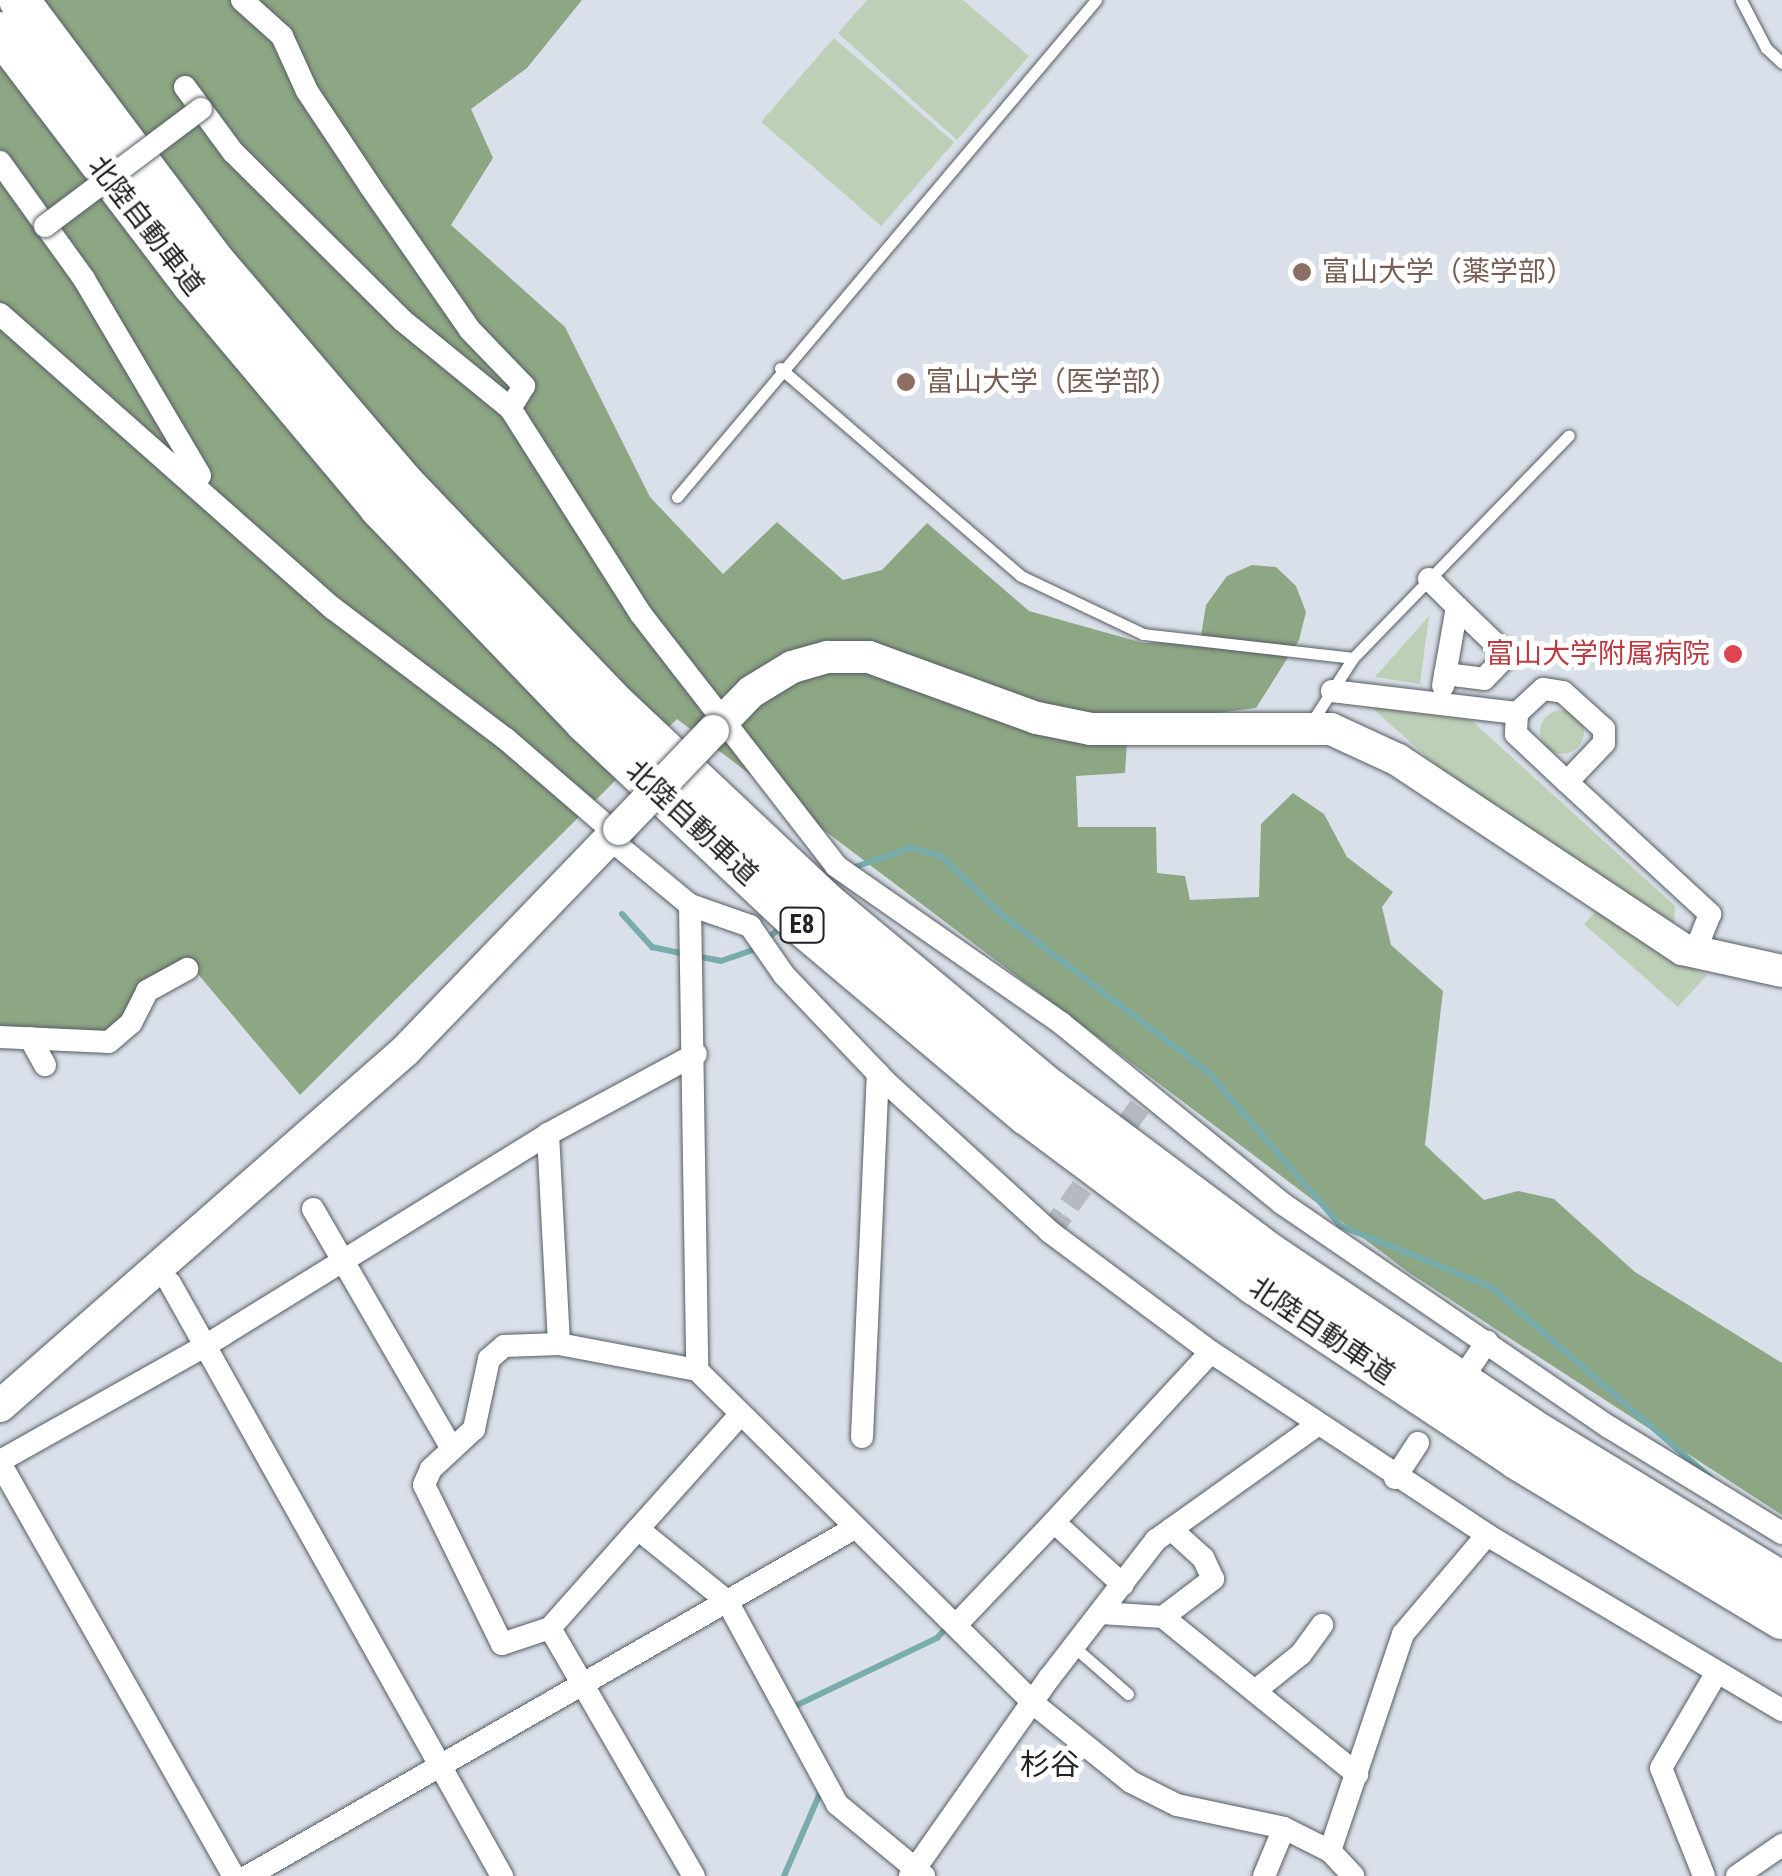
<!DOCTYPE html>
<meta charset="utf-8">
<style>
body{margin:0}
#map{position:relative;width:1782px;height:1876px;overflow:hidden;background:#dae0e9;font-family:"Roboto Condensed","Noto Sans JP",sans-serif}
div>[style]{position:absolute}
.green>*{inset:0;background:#becfb7;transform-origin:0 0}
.round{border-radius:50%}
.forest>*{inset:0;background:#8da684}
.stream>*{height:6px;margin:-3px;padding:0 3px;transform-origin:3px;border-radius:3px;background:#79adad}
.street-tunnel>*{height:22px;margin-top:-11px;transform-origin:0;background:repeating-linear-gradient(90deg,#b5bac2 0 22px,transparent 0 33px)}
.roads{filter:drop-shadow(0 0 2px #565c63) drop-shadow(0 0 2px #565c63)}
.lane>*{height:11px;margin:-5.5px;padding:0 5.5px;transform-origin:5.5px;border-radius:5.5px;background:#fff}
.street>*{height:22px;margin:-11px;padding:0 11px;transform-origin:11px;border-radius:11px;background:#fff}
.secondary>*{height:32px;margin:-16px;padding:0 16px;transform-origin:16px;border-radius:16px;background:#fff}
.highway>*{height:40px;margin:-20px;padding:0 20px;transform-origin:20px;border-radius:20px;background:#fff}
.bridges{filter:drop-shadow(0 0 2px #565c63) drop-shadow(0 0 2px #565c63)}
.street-bridge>*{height:22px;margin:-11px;padding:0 11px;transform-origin:11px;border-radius:11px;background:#fff}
.secondary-bridge>*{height:32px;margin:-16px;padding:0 16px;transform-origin:16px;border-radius:16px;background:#fff}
.dots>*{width:28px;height:28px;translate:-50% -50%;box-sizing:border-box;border:5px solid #fff;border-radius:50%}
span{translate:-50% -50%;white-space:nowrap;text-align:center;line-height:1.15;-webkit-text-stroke:10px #fff;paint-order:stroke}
.shield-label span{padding:2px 8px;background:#fff;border:2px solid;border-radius:8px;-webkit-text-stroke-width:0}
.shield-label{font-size:25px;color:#212326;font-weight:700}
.street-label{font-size:28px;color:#212326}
.education-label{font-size:28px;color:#785e54}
.left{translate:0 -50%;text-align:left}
.health-label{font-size:28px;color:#be3a42}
.right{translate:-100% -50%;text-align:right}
.neighbourhood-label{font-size:30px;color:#212326}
</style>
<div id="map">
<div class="green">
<i style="clip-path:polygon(867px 0,963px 0,1029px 56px,957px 140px,838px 33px)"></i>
<i style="left:834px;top:38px;width:159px;height:111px;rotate:41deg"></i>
<i style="clip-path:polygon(1429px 616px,1420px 684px,1375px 677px)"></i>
<i style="clip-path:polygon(1371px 707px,1471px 720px,1675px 906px,1674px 925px,1447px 775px)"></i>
<i class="round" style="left:1540px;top:710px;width:44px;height:44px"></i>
<i style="clip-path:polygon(1598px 909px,1670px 958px,1707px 975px,1678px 1007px,1584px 924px)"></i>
</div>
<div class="forest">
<i style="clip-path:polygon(0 0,582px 0,527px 68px,471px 109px,493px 158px,451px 225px,565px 327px,650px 497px,723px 574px,777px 522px,843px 580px,882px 570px,927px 523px,1029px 611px,1143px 643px,1200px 642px,1206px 605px,1227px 576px,1252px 565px,1276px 567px,1296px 586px,1306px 612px,1299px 640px,1256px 708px,1128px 724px,1125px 773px,1076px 776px,1078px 827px,1156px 827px,1157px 873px,1185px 876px,1190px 900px,1259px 897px,1261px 824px,1293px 793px,1324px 814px,1347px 857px,1393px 892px,1382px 907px,1391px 945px,1443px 991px,1425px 1145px,1484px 1200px,1518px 1191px,1554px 1199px,1635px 1272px,1782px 1363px,1782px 1515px,1408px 1272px,677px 719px,300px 1095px,186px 960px,113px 1031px,0 1045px)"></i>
</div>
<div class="stream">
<i style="left:849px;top:869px;width:65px;rotate:-18.7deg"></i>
<i style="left:911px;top:848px;width:31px;rotate:15deg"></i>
<i style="left:941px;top:856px;width:85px;rotate:44deg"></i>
<i style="left:1002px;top:915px;width:259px;rotate:37.3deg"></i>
<i style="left:1208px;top:1072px;width:203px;rotate:49.2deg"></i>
<i style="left:1341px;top:1226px;width:162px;rotate:22.1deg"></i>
<i style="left:1491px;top:1287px;width:291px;rotate:41deg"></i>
<i style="left:622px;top:914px;width:45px;rotate:47.7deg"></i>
<i style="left:652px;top:947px;width:33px;rotate:12deg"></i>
<i style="left:696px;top:956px;width:25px;rotate:11deg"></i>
<i style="left:721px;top:961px;width:36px;rotate:-19deg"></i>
<i style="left:755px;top:949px;width:35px;rotate:-40deg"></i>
<i style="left:793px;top:1707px;width:160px;rotate:-25.6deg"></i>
<i style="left:937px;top:1638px;width:18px;rotate:-47deg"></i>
<i style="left:784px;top:1876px;width:93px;rotate:-66.5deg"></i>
</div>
<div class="street-tunnel">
<i style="left:1050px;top:1232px;width:173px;rotate:-54.4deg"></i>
</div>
<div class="roads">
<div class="lane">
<i style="left:1741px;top:0;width:54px;rotate:62.5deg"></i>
<i style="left:1766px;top:48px;width:22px;rotate:43deg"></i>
<i style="left:780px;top:368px;width:318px;rotate:40.8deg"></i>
<i style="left:1021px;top:576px;width:135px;rotate:25.4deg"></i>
<i style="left:1143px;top:634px;width:211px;rotate:6.5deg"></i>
<i style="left:677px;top:497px;width:650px;rotate:-49.87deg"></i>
<i style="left:1311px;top:723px;width:77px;rotate:-57.1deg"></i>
<i style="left:1353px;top:658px;width:310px;rotate:-45.9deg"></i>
<i style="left:1073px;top:1646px;width:73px;rotate:41.1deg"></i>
</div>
<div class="street">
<i style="left:242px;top:0;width:54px;rotate:42deg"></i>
<i style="left:282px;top:36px;width:60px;rotate:65.6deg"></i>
<i style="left:307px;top:91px;width:114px;rotate:56.4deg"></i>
<i style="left:370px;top:186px;width:175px;rotate:55.2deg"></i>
<i style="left:470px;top:330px;width:78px;rotate:46deg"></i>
<i style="left:524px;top:386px;width:26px;rotate:122deg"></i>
<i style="left:185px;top:87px;width:81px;rotate:53.6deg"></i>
<i style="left:233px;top:152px;width:238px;rotate:44.8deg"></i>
<i style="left:402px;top:320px;width:139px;rotate:39.2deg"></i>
<i style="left:510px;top:408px;width:243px;rotate:57.6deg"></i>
<i style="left:640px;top:613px;width:320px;rotate:52.2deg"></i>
<i style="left:836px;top:866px;width:274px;rotate:34.9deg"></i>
<i style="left:1061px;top:1023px;width:286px;rotate:39.2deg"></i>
<i style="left:1283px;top:1204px;width:395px;rotate:34.4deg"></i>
<i style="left:1609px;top:1427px;width:203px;rotate:31.5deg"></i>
<i style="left:0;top:162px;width:144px;rotate:54.3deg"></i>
<i style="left:84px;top:279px;width:228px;rotate:59.4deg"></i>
<i style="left:0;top:314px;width:446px;rotate:41.5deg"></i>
<i style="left:334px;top:609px;width:216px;rotate:37.1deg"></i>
<i style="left:506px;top:739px;width:144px;rotate:40.8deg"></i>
<i style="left:1429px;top:579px;width:40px;rotate:45deg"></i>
<i style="left:1457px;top:607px;width:80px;rotate:100deg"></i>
<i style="left:1445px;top:674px;width:39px;rotate:7deg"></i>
<i style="left:1484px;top:679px;width:33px;rotate:-46deg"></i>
<i style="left:1507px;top:655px;width:69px;rotate:-136.2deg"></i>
<i style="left:1332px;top:691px;width:186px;rotate:6.8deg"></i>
<i style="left:1517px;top:713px;width:21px;rotate:93deg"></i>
<i style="left:1516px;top:734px;width:70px;rotate:43.3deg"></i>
<i style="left:1567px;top:782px;width:54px;rotate:-46.5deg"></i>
<i style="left:1604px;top:743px;width:14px;rotate:-90deg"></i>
<i style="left:1604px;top:729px;width:55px;rotate:-137.9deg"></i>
<i style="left:1563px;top:692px;width:20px;rotate:-171deg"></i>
<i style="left:1543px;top:689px;width:35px;rotate:137deg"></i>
<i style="left:1567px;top:782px;width:195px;rotate:42.7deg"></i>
<i style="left:1710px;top:914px;width:43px;rotate:111.8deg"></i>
<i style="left:610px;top:839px;width:104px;rotate:39.5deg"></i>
<i style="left:690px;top:905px;width:465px;rotate:89.1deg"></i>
<i style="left:697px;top:1370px;width:474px;rotate:44.7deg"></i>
<i style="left:1034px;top:1704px;width:124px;rotate:38.8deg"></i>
<i style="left:1131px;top:1782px;width:51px;rotate:26.6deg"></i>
<i style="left:1177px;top:1805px;width:109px;rotate:12.1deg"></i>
<i style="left:1284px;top:1828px;width:51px;rotate:26.6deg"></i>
<i style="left:1330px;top:1851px;width:34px;rotate:47deg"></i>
<i style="left:690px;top:905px;width:64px;rotate:19.3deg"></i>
<i style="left:750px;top:926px;width:60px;rotate:55.2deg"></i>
<i style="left:784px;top:975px;width:149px;rotate:46.4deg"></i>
<i style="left:887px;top:1083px;width:221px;rotate:42.4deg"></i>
<i style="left:1050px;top:1232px;width:201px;rotate:36.7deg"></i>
<i style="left:1211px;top:1352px;width:331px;rotate:33.5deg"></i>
<i style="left:1487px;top:1535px;width:343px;rotate:30.7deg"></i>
<i style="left:0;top:1037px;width:109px;rotate:2.6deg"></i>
<i style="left:109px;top:1042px;width:29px;rotate:-41deg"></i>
<i style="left:131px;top:1023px;width:36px;rotate:-63deg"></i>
<i style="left:147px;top:991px;width:46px;rotate:-28.8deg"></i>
<i style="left:30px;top:1038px;width:31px;rotate:61deg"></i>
<i style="left:548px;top:1134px;width:210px;rotate:87deg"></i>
<i style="left:559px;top:1344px;width:140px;rotate:10.7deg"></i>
<i style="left:313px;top:1209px;width:277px;rotate:59.9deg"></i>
<i style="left:170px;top:1283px;width:680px;rotate:60.76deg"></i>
<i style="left:559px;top:1344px;width:55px;rotate:177.9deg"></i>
<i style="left:504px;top:1346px;width:20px;rotate:139deg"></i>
<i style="left:489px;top:1359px;width:72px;rotate:102.1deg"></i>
<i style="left:474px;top:1429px;width:59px;rotate:137.1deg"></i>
<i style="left:431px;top:1469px;width:17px;rotate:114deg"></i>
<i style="left:424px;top:1485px;width:177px;rotate:63.9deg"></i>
<i style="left:502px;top:1644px;width:51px;rotate:-18.4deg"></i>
<i style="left:550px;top:1628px;width:287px;rotate:59.9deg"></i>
<i style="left:1472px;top:1364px;width:27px;rotate:-56deg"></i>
<i style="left:862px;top:1437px;width:364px;rotate:-87.5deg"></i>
<i style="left:0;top:1461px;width:235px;rotate:-29.3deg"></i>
<i style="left:205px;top:1346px;width:403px;rotate:-31.7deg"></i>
<i style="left:548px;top:1134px;width:168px;rotate:-28.4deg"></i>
<i style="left:0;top:1463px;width:475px;rotate:60.5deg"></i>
<i style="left:1395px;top:1478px;width:42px;rotate:-56.7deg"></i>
<i style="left:1054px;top:1522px;width:231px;rotate:-47.3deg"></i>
<i style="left:638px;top:1529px;width:150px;rotate:-48.2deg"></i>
<i style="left:1101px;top:1613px;width:62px;rotate:3.7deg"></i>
<i style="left:1163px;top:1617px;width:250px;rotate:39deg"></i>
<i style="left:1163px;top:1617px;width:63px;rotate:-37.2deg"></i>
<i style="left:1213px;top:1579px;width:23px;rotate:-115deg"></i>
<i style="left:1203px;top:1558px;width:43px;rotate:-137.8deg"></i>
<i style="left:956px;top:1625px;width:142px;rotate:-46.4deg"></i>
<i style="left:1054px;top:1522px;width:93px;rotate:42.4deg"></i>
<i style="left:550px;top:1628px;width:132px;rotate:-48.4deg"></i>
<i style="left:638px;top:1529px;width:114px;rotate:39deg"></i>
<i style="left:727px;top:1601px;width:231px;rotate:61.5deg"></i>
<i style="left:837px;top:1804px;width:113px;rotate:39.6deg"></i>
<i style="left:1255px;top:1691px;width:59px;rotate:-38.8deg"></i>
<i style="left:1301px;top:1654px;width:36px;rotate:-54deg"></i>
<i style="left:1330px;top:1851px;width:229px;rotate:-71.4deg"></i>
<i style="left:1403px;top:1634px;width:130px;rotate:-49.7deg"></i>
<i style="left:248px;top:1876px;width:697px;rotate:-29.84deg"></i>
<i style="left:910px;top:1876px;width:243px;rotate:-54.9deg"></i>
<i style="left:1050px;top:1677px;width:173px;rotate:-52.3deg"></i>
<i style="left:1156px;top:1540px;width:198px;rotate:-35.5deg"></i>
<i style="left:1264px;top:1876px;width:52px;rotate:-67.4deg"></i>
<i style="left:1704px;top:1876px;width:116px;rotate:-111.7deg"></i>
<i style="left:1661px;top:1768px;width:111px;rotate:-59.7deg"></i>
<i style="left:1737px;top:1876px;width:55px;rotate:-34.6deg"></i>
</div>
<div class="secondary">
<i style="left:713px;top:731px;width:54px;rotate:-45.7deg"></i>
<i style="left:751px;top:692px;width:48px;rotate:-31.4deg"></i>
<i style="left:792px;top:667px;width:37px;rotate:-16deg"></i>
<i style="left:828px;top:657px;width:41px"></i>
<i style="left:869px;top:657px;width:179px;rotate:20deg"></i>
<i style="left:1037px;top:718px;width:55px;rotate:11.5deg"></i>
<i style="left:1091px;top:729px;width:240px"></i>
<i style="left:1331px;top:729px;width:74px;rotate:24.8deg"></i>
<i style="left:1398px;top:760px;width:342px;rotate:33.6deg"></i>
<i style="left:1683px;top:949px;width:101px;rotate:12.5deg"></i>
<i style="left:0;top:1406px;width:539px;rotate:-41.24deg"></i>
<i style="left:405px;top:1051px;width:308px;rotate:-46.1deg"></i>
</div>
<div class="highway">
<i style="left:19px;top:0;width:329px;rotate:53.2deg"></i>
<i style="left:216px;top:263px;width:287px;rotate:49.5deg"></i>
<i style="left:402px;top:481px;width:301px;rotate:46.3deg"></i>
<i style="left:610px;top:699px;width:294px;rotate:43.3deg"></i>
<i style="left:824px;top:901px;width:294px;rotate:39.8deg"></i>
<i style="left:1050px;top:1089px;width:277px;rotate:36.8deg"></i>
<i style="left:1272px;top:1255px;width:311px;rotate:33.8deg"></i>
<i style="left:1530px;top:1428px;width:295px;rotate:31.4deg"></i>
<i style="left:0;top:32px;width:318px;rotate:52.7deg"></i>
<i style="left:193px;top:285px;width:291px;rotate:50deg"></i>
<i style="left:380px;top:508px;width:296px;rotate:46.2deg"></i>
<i style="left:585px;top:722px;width:296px;rotate:43.2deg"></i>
<i style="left:801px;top:925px;width:295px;rotate:40.1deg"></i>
<i style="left:1027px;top:1115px;width:284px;rotate:36.7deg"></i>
<i style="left:1255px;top:1285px;width:316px;rotate:33.6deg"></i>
<i style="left:1518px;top:1460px;width:308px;rotate:31.1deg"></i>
</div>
</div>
<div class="bridges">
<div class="street-bridge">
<i style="left:45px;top:226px;width:195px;rotate:-36.9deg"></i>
</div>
<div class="secondary-bridge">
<i style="left:619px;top:829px;width:136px;rotate:-46.2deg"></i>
</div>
</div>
<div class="dots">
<i style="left:1302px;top:272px;background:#8d6e63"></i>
<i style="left:906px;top:382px;background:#8d6e63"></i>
<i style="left:1733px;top:654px;background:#e0444e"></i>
</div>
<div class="shield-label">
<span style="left:802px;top:925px">E8</span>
</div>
<div class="street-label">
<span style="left:146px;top:226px;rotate:52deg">北陸自動車道</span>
<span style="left:692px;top:823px;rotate:43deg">北陸自動車道</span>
<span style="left:1322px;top:1331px;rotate:34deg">北陸自動車道</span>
</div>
<div class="education-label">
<span class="left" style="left:1322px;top:272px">富山大学（薬学部）</span>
<span class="left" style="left:926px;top:382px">富山大学（医学部）</span>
</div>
<div class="health-label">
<span class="right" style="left:1710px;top:654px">富山大学附属病院</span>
</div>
<div class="neighbourhood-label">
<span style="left:1050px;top:1765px">杉谷</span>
</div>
</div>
